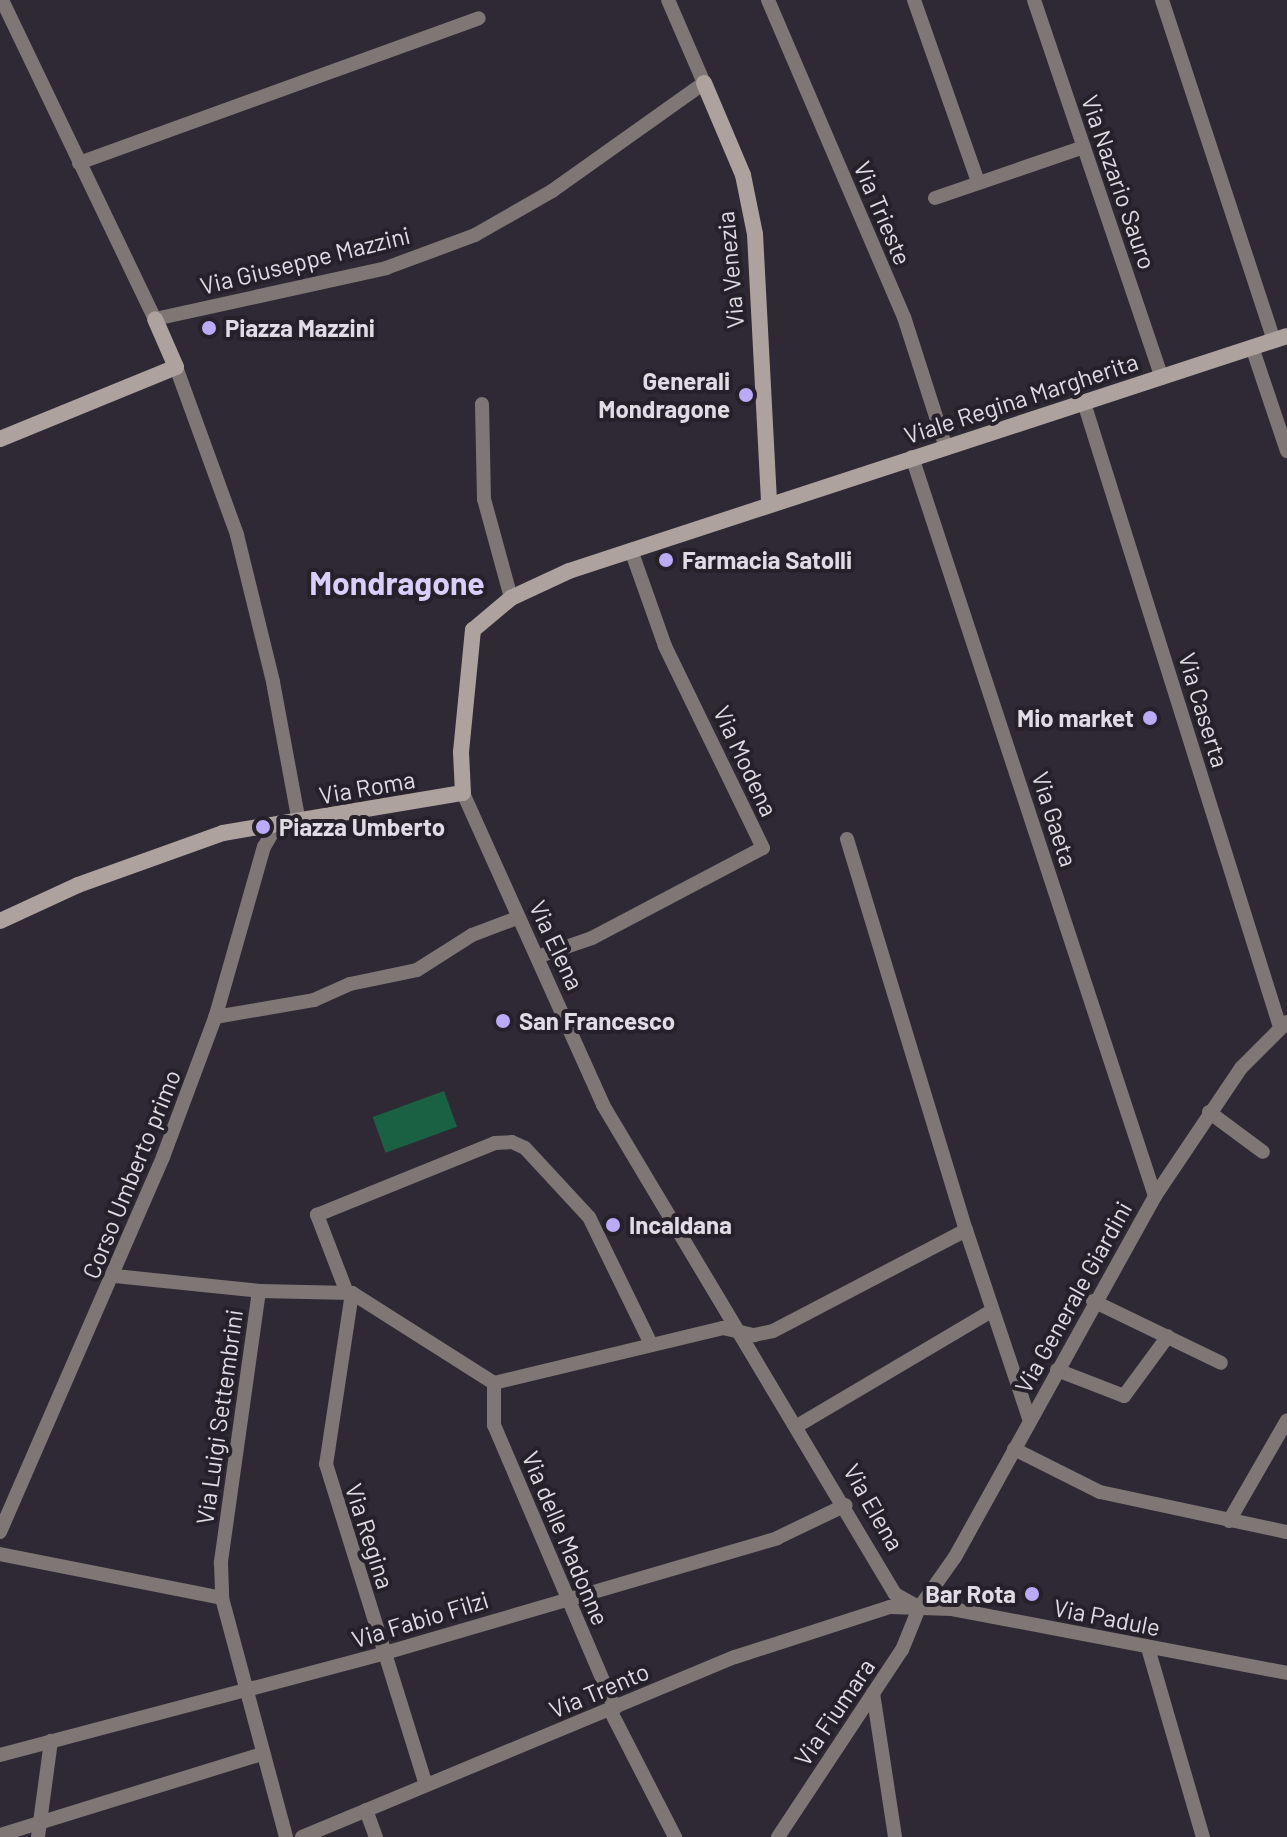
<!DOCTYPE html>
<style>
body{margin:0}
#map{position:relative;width:1287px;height:1837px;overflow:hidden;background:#2f2935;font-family:Barlow,sans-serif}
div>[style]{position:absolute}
.green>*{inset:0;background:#196142;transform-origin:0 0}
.street>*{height:14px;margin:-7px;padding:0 7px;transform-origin:7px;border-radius:7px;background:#7e7775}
.secondary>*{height:16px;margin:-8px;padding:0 8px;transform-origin:8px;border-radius:8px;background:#ada29e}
.dots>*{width:22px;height:22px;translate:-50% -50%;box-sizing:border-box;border:4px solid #25202a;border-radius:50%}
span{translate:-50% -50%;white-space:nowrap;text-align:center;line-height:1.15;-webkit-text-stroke:8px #25202a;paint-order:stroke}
.street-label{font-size:24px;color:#e0dce4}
.poi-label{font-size:24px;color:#e0dce4;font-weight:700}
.left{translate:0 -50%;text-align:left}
.right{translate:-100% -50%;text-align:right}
.district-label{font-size:32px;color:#d8cffb;font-weight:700}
</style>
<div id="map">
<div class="green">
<i style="left:444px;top:1091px;width:38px;height:76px;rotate:70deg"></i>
</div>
<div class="street">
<i style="left:2px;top:0;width:354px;rotate:64.4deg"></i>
<i style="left:155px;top:319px;width:237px;rotate:-12.4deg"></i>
<i style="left:386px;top:268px;width:95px;rotate:-20.3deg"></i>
<i style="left:475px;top:235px;width:89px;rotate:-29.7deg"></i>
<i style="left:552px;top:191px;width:186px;rotate:-35.4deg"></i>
<i style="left:704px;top:83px;width:90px;rotate:-113.4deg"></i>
<i style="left:768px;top:0;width:345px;rotate:66.8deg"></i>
<i style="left:904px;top:317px;width:138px;rotate:72.2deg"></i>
<i style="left:914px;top:0;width:193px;rotate:70.6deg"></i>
<i style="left:1034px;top:0;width:399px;rotate:71.3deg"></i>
<i style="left:1162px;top:0;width:358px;rotate:71.8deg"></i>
<i style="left:79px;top:163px;width:425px;rotate:-19.9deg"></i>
<i style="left:935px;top:198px;width:157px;rotate:-18.9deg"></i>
<i style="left:1252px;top:347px;width:110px;rotate:71.4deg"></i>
<i style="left:176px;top:367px;width:179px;rotate:70deg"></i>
<i style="left:237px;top:535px;width:151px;rotate:76.2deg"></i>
<i style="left:273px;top:682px;width:142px;rotate:79.5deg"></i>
<i style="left:482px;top:404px;width:95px;rotate:88.8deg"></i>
<i style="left:484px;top:499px;width:103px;rotate:74.7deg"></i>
<i style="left:1085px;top:406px;width:651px;rotate:72.57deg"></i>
<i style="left:912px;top:457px;width:778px;rotate:71.8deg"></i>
<i style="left:463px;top:793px;width:342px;rotate:65.8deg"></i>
<i style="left:603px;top:1105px;width:570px;rotate:59.16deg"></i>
<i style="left:895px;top:1594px;width:23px;rotate:29deg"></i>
<i style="left:847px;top:839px;width:409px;rotate:73.1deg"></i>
<i style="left:537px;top:957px;width:58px;rotate:-19.1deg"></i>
<i style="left:592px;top:938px;width:193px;rotate:-27.8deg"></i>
<i style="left:763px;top:848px;width:225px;rotate:-115.9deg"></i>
<i style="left:665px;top:646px;width:102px;rotate:-109.5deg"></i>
<i style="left:215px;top:1017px;width:100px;rotate:-9.7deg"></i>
<i style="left:314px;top:1000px;width:39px;rotate:-24deg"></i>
<i style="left:350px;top:984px;width:68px;rotate:-11.8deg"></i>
<i style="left:417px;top:970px;width:65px;rotate:-32.5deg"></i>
<i style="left:472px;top:935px;width:48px;rotate:-20.7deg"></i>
<i style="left:1209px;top:1112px;width:67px;rotate:36.5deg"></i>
<i style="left:115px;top:1276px;width:145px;rotate:5.9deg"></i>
<i style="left:259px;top:1291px;width:275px;rotate:98deg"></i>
<i style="left:221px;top:1563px;width:35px;rotate:88deg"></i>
<i style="left:222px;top:1598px;width:247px;rotate:75deg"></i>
<i style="left:259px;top:1291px;width:93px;rotate:1.2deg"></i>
<i style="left:352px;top:1293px;width:168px;rotate:32.4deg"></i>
<i style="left:494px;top:1383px;width:236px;rotate:-13.5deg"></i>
<i style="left:723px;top:1328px;width:32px;rotate:13deg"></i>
<i style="left:754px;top:1335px;width:19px;rotate:-12deg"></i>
<i style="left:773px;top:1331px;width:218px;rotate:-27.6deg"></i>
<i style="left:966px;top:1230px;width:201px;rotate:71.5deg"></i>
<i style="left:347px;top:1293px;width:84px;rotate:-111deg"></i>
<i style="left:317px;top:1215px;width:192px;rotate:-22deg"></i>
<i style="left:495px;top:1143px;width:17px;rotate:-3deg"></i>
<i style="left:512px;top:1142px;width:14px;rotate:25deg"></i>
<i style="left:525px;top:1148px;width:94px;rotate:47.2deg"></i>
<i style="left:589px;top:1217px;width:139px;rotate:64deg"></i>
<i style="left:352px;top:1293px;width:173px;rotate:98.6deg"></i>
<i style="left:326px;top:1464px;width:336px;rotate:72.7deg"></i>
<i style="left:1093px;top:1301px;width:142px;rotate:25.8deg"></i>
<i style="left:1057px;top:1370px;width:72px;rotate:21.2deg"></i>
<i style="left:1124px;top:1396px;width:74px;rotate:-53.7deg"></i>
<i style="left:494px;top:1383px;width:42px;rotate:90deg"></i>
<i style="left:494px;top:1425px;width:308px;rotate:66.9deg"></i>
<i style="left:797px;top:1426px;width:224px;rotate:-30.6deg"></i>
<i style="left:1014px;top:1449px;width:96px;rotate:26.6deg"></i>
<i style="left:1100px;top:1492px;width:191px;rotate:12.1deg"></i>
<i style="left:1229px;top:1521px;width:116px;rotate:-60.1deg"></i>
<i style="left:0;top:1532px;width:409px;rotate:-66.5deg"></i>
<i style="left:163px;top:1157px;width:152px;rotate:-69.5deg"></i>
<i style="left:216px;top:1015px;width:175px;rotate:-74.1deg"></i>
<i style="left:264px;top:847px;width:28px;rotate:-60deg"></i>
<i style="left:0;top:1554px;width:226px;rotate:11.2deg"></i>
<i style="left:1148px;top:1648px;width:197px;rotate:73.8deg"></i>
<i style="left:873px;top:1693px;width:146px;rotate:81.3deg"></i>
<i style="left:610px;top:1710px;width:143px;rotate:62.9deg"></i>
<i style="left:0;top:1755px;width:398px;rotate:-14.8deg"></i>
<i style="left:385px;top:1653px;width:409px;rotate:-16.3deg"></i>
<i style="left:777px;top:1538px;width:76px;rotate:-25.6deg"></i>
<i style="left:366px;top:1810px;width:29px;rotate:70deg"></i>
<i style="left:0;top:1835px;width:273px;rotate:-17.2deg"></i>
<i style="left:38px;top:1837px;width:97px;rotate:-82.3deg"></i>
<i style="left:302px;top:1837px;width:469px;rotate:-22.6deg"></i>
<i style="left:735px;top:1657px;width:163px;rotate:-17.9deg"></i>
<i style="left:890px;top:1607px;width:62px;rotate:1.8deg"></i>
<i style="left:952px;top:1609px;width:341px;rotate:10.8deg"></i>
<i style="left:778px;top:1837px;width:224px;rotate:-56.5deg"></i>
<i style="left:902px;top:1650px;width:45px;rotate:-68deg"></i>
<i style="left:919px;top:1608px;width:62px;rotate:-54.8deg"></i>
<i style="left:955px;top:1557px;width:413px;rotate:-61deg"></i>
<i style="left:1155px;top:1196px;width:154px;rotate:-56.1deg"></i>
<i style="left:1241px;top:1068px;width:65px;rotate:-45deg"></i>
</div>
<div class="secondary">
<i style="left:704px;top:83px;width:100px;rotate:67deg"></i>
<i style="left:743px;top:175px;width:60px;rotate:78.5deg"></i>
<i style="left:755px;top:234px;width:271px;rotate:87deg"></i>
<i style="left:0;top:439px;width:190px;rotate:-22.2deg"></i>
<i style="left:176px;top:367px;width:52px;rotate:-113.6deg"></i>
<i style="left:0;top:921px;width:86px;rotate:-24.8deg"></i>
<i style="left:78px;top:885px;width:154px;rotate:-19.7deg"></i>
<i style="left:223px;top:833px;width:243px;rotate:-9.5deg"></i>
<i style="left:463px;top:793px;width:41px;rotate:-92.8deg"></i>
<i style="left:461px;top:752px;width:123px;rotate:-84.4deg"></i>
<i style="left:473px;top:630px;width:50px;rotate:-40.1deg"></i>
<i style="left:511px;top:598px;width:64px;rotate:-25deg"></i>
<i style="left:569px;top:571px;width:755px;rotate:-18.12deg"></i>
</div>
<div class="dots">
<i style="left:209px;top:328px;background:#bbaaf6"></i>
<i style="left:746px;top:395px;background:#bbaaf6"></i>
<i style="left:666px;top:560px;background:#bbaaf6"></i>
<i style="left:1150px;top:718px;background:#bbaaf6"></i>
<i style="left:263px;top:827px;background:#bbaaf6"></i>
<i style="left:503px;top:1021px;background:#bbaaf6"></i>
<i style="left:613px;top:1225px;background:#bbaaf6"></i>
<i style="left:1032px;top:1594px;background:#bbaaf6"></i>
</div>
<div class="street-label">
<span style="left:1119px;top:182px;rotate:71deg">Via Nazario Sauro</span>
<span style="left:883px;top:213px;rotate:67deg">Via Trieste</span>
<span style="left:305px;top:260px;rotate:-14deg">Via Giuseppe Mazzini</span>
<span style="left:730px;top:270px;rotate:-95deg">Via Venezia</span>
<span style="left:1021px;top:398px;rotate:-18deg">Viale Regina Margherita</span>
<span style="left:1204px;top:710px;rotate:73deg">Via Caserta</span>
<span style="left:746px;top:761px;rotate:65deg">Via Modena</span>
<span style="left:367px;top:787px;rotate:-10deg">Via Roma</span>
<span style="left:1055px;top:819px;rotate:72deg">Via Gaeta</span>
<span style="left:557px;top:945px;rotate:65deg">Via Elena</span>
<span style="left:131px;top:1174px;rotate:-68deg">Corso Umberto primo</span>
<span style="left:1073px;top:1297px;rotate:-61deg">Via Generale Giardini</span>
<span style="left:219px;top:1417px;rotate:-82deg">Via Luigi Settembrini</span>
<span style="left:874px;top:1507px;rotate:60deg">Via Elena</span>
<span style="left:370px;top:1536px;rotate:72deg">Via Regina</span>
<span style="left:566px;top:1538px;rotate:67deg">Via delle Madonne</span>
<span style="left:1107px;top:1617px;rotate:11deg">Via Padule</span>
<span style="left:420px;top:1619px;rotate:-17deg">Via Fabio Filzi</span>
<span style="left:599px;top:1690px;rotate:-23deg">Via Trento</span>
<span style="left:834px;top:1712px;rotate:-56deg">Via Fiumara</span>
</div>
<div class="poi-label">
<span class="left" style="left:225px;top:328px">Piazza Mazzini</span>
<span class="right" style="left:730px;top:395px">Generali<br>Mondragone</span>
<span class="left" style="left:682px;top:560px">Farmacia Satolli</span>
<span class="right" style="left:1134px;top:718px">Mio market</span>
<span class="left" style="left:279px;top:827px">Piazza Umberto</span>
<span class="left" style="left:519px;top:1021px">San Francesco</span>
<span class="left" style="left:629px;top:1225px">Incaldana</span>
<span class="right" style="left:1016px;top:1594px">Bar Rota</span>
</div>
<div class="district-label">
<span style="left:397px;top:582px">Mondragone</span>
</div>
</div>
